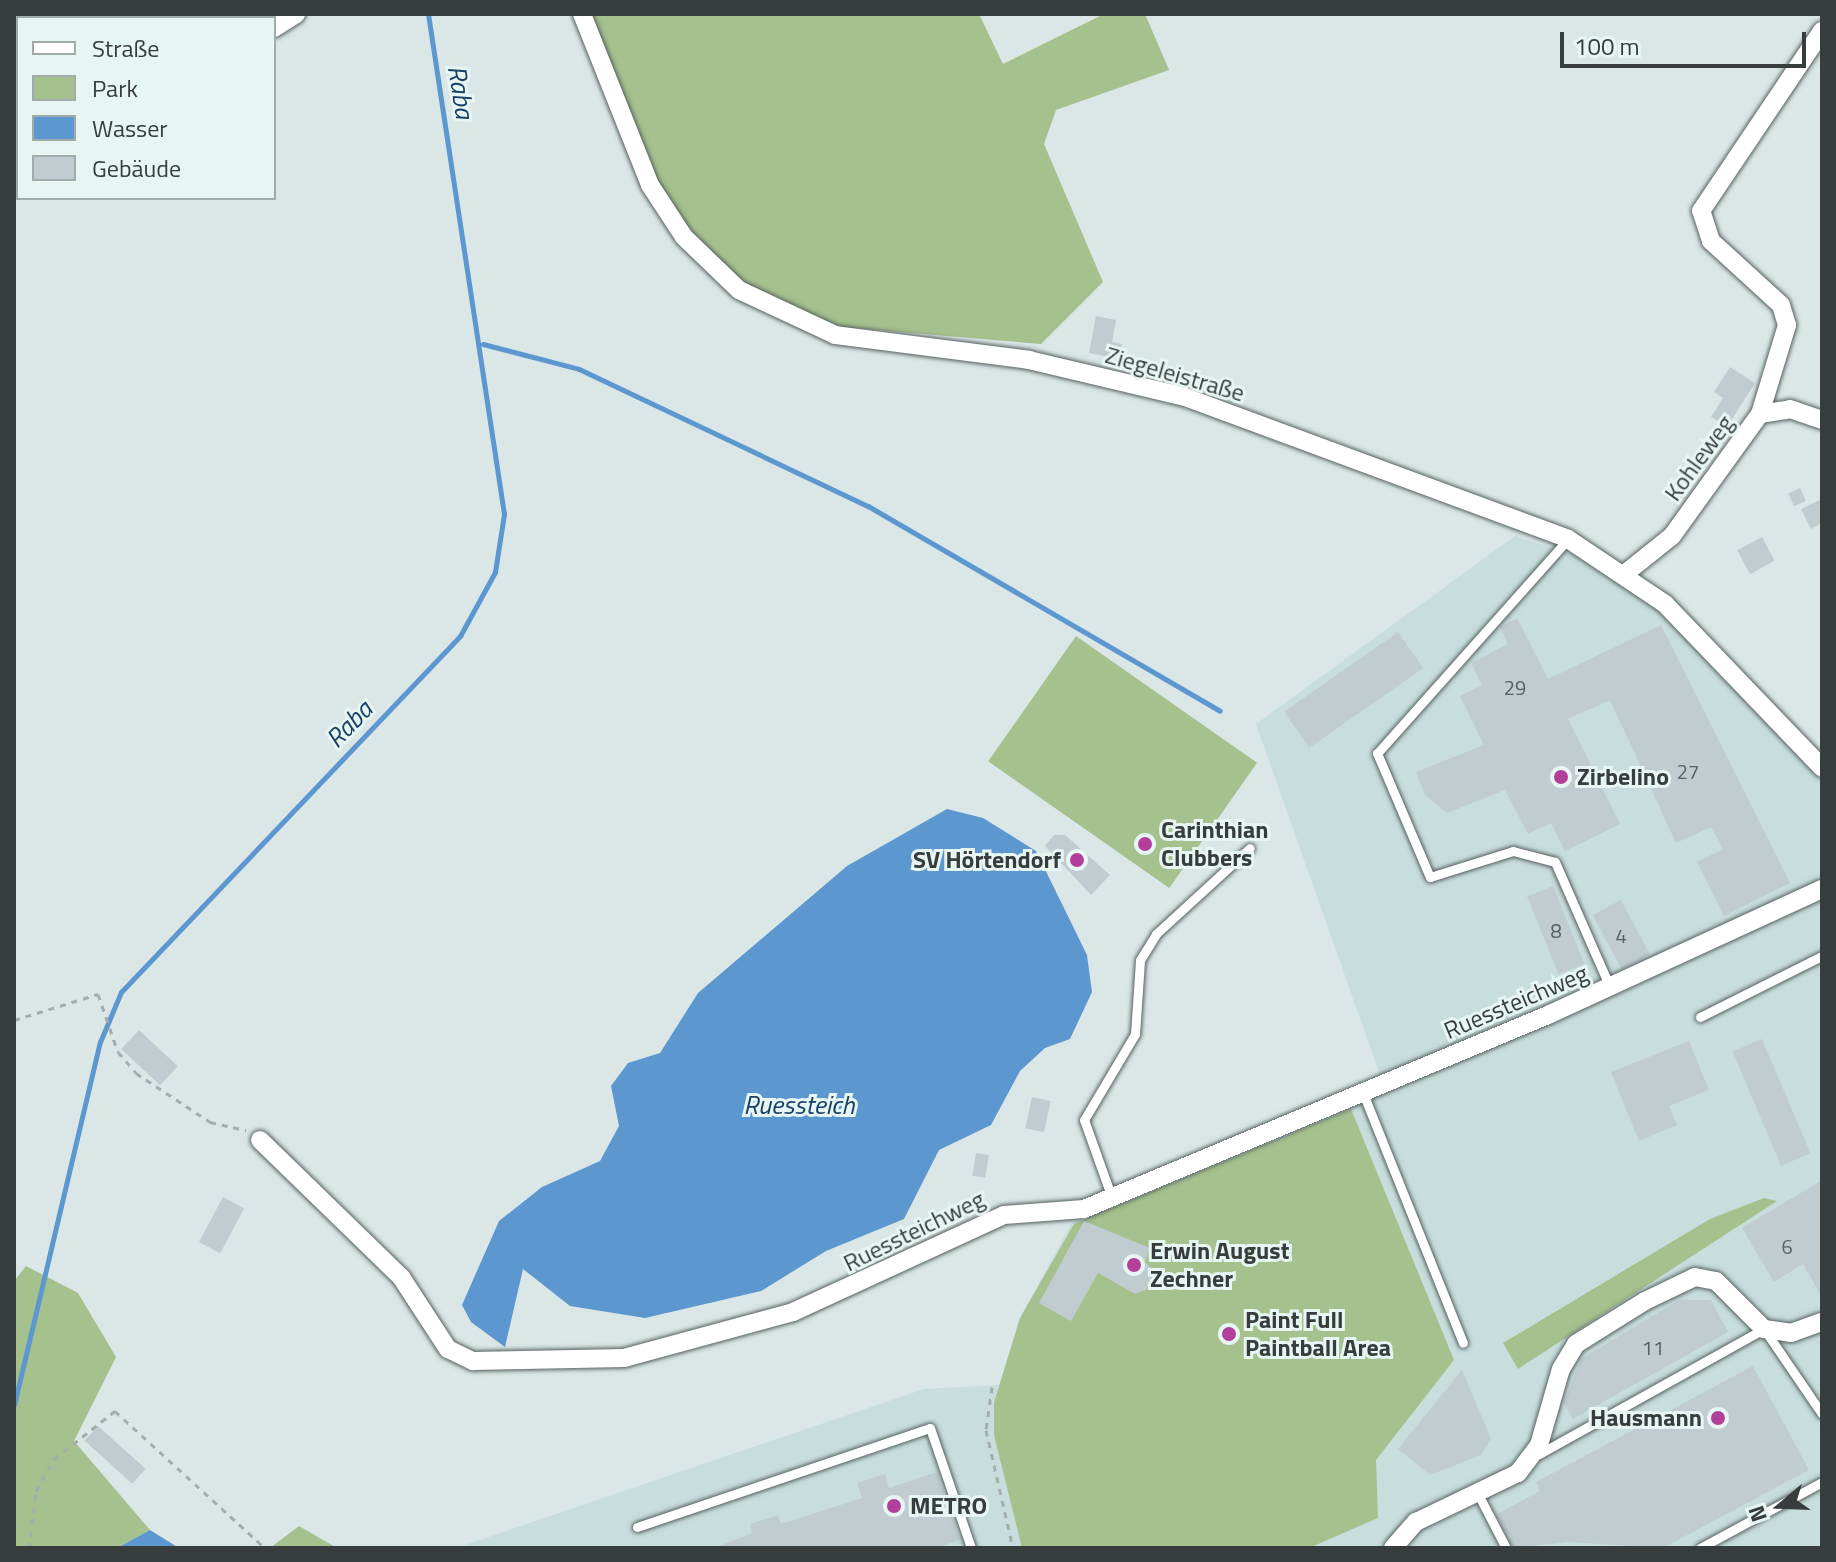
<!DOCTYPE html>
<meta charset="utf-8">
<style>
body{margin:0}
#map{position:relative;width:1836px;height:1562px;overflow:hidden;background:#dae7e6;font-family:"Titillium Web",sans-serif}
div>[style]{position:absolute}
.built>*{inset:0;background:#c8dedc}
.green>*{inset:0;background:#a5c18d;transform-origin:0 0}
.water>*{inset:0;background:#5d97cf}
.stream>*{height:5px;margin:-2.5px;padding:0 2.5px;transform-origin:2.5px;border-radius:2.5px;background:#5d97cf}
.building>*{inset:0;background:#c0ccd0;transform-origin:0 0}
.path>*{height:3px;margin-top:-1.5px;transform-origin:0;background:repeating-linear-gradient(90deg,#a4aead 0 6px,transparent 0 12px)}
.roads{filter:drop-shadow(0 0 2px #566160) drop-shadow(0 0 2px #566160)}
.lane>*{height:9px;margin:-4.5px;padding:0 4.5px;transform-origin:4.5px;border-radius:4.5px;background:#fff}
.street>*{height:18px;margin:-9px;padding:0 9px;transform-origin:9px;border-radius:9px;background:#fff}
.dots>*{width:22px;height:22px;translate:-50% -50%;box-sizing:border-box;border:4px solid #e7f5f3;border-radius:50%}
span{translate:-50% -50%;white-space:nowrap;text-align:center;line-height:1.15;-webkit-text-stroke:6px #e7f5f3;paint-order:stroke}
.number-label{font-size:20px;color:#596061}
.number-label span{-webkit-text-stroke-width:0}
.street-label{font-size:24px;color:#373c3c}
.poi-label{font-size:24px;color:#373c3c;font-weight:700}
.left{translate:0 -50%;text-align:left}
.right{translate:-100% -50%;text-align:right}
.water-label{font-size:26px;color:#174167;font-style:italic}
.frame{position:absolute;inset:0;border:16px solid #373c3c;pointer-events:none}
.legend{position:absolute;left:16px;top:16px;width:260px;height:184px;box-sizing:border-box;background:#e7f5f3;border:2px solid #a1abaa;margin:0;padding:10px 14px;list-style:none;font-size:24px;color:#373c3c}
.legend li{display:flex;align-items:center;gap:16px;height:40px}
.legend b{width:40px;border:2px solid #a1abaa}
.north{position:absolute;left:1740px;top:1466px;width:80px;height:80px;-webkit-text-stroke:6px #e7f5f3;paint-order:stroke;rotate:251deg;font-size:22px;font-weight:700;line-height:32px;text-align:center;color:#373c3c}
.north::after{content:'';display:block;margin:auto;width:28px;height:36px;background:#373c3c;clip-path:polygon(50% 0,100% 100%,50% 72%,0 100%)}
.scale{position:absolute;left:1560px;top:32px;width:246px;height:36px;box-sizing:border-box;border:4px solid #373c3c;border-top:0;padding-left:10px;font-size:24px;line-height:28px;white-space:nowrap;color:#373c3c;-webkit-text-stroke:6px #e7f5f3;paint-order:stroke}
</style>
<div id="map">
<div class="built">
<i style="clip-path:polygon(30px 14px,282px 14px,274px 18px)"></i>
<i style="clip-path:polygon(1515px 536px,1590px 560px,1661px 611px,1822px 780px,1822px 1548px,456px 1548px,924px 1389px,999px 1385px,1020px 1318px,1072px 1222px,1385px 1089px,1256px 724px)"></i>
</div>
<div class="green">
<i style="clip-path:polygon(588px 14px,979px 14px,1003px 64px,1104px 14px,1145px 14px,1169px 70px,1056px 110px,1044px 144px,1103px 282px,1041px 344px,841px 327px,743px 283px,696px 239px,665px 199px)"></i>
<i style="left:1076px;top:636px;width:221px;height:153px;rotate:35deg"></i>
<i style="clip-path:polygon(1351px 1109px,1454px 1360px,1376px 1460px,1378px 1518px,1309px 1548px,1022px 1548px,994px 1435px,994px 1403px,1020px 1318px,1074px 1224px)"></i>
<i style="clip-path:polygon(1764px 1198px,1777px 1201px,1518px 1369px,1503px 1343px,1710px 1219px)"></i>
<i style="clip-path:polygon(26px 1266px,78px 1293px,116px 1357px,74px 1441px,150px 1530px,117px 1548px,14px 1548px,14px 1281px)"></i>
<i style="clip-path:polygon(299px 1526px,337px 1548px,270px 1548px)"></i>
</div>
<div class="water">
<i style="clip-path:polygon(947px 809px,983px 818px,1036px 851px,1087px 955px,1092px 992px,1070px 1039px,1045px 1048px,1020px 1071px,991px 1125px,939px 1150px,904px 1219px,826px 1251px,761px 1291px,645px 1318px,570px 1306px,523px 1269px,505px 1347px,471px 1322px,462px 1305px,499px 1221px,542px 1187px,600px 1161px,619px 1126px,611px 1086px,628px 1063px,660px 1053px,698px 993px,847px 866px)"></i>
<i style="clip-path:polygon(150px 1530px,179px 1548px,117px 1548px)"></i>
</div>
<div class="stream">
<i style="left:483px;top:344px;width:99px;rotate:14.6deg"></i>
<i style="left:579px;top:369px;width:320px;rotate:25.4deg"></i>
<i style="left:868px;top:506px;width:407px;rotate:30.2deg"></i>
<i style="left:14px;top:1405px;width:373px;rotate:-76.7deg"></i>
<i style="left:100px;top:1042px;width:54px;rotate:-67.2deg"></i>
<i style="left:121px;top:992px;width:492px;rotate:-46.4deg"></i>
<i style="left:460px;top:636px;width:73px;rotate:-61.3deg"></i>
<i style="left:495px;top:572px;width:59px;rotate:-81.2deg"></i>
<i style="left:504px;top:514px;width:506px;rotate:-98.64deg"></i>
</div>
<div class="building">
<i style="clip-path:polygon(1096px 316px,1116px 320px,1112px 342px,1122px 344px,1119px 359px,1089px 353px)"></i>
<i style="clip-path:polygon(1730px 367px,1755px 383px,1727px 427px,1711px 417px,1723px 398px,1714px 392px)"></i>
<i style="left:1800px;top:488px;width:14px;height:13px;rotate:65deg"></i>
<i style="clip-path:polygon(1822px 499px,1822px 523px,1811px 529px,1801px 509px)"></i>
<i style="left:1762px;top:537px;width:27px;height:28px;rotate:62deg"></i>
<i style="clip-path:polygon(1517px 618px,1548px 679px,1661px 625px,1790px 883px,1724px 916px,1697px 862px,1723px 849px,1711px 827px,1676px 843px,1610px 700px,1568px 719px,1620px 824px,1565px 851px,1551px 823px,1528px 834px,1505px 790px,1447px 813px,1425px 795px,1416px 772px,1484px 745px,1460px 696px,1482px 685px,1471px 663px,1508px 644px,1500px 627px)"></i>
<i style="left:1398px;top:632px;width:44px;height:139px;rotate:55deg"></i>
<i style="clip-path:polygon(1054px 835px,1065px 835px,1110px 875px,1091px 895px,1045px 846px)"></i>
<i style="left:1553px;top:886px;width:84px;height:28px;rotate:68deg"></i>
<i style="left:1621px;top:900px;width:62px;height:32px;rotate:62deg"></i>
<i style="left:139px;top:1030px;width:53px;height:26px;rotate:43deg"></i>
<i style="left:1762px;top:1039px;width:124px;height:32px;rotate:67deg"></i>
<i style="clip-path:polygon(1689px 1041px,1709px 1090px,1669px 1106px,1677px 1125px,1639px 1141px,1611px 1072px)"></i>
<i style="left:1032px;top:1097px;width:19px;height:32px;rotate:12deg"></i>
<i style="left:976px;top:1153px;width:13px;height:23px;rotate:9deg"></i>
<i style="clip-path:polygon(1822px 1180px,1822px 1297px,1803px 1264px,1774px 1282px,1742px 1228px)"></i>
<i style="left:223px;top:1197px;width:24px;height:51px;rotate:28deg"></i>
<i style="clip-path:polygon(1084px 1221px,1150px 1248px,1145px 1262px,1165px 1282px,1135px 1294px,1098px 1273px,1071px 1321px,1039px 1303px)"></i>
<i style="clip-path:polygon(1679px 1300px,1711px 1300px,1728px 1332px,1573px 1419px,1564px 1403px,1581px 1359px)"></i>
<i style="clip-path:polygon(1753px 1366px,1809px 1470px,1663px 1548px,1568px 1542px,1513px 1548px,1497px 1514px,1540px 1491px,1536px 1482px)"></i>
<i style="clip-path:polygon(1462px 1370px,1491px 1439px,1481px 1455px,1430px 1475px,1398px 1449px)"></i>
<i style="left:98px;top:1426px;width:64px;height:20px;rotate:42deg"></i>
<i style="clip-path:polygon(937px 1472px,960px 1540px,936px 1548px,714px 1548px,752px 1533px,750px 1524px,778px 1515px,781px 1524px,862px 1498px,857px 1483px,885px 1474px,889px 1488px)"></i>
</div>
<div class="path">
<i style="left:14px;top:1020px;width:88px;rotate:-17.2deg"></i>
<i style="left:98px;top:994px;width:61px;rotate:71deg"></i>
<i style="left:118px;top:1052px;width:28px;rotate:49deg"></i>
<i style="left:136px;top:1073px;width:89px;rotate:33.5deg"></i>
<i style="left:210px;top:1122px;width:37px;rotate:13deg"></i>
<i style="left:992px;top:1387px;width:43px;rotate:97.9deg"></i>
<i style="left:986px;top:1430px;width:121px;rotate:77.1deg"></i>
<i style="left:29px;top:1548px;width:57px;rotate:-83deg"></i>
<i style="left:36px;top:1491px;width:37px;rotate:-61deg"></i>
<i style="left:54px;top:1459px;width:78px;rotate:-38.2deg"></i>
<i style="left:115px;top:1411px;width:202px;rotate:42.4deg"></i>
</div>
<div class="roads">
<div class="lane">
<i style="left:1568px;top:539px;width:287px;rotate:131.7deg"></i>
<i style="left:1377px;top:753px;width:135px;rotate:66.9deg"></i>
<i style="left:1430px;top:877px;width:87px;rotate:-17.4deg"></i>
<i style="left:1513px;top:851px;width:43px;rotate:14.7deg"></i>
<i style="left:1555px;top:862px;width:137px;rotate:66.3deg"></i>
<i style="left:1700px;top:1017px;width:136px;rotate:-26.6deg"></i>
<i style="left:1363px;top:1093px;width:269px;rotate:68.2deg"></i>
<i style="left:1112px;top:1198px;width:83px;rotate:-109.7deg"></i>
<i style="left:1084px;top:1120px;width:100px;rotate:-59.3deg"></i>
<i style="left:1135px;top:1034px;width:74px;rotate:-86.1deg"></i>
<i style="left:1140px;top:960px;width:31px;rotate:-58deg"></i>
<i style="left:1156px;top:934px;width:127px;rotate:-42.5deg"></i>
<i style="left:1539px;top:1454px;width:257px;rotate:-29.1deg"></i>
<i style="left:1764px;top:1329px;width:103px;rotate:55.7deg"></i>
<i style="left:1478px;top:1494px;width:61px;rotate:62.6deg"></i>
<i style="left:637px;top:1527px;width:309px;rotate:-18.7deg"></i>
<i style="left:930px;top:1428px;width:127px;rotate:71.1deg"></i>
<i style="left:1700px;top:1548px;width:139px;rotate:-28.4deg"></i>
</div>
<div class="street">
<i style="left:582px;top:14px;width:184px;rotate:68.3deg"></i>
<i style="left:650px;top:185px;width:62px;rotate:56.8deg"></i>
<i style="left:684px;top:237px;width:76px;rotate:43.9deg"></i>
<i style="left:739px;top:290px;width:106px;rotate:25.1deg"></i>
<i style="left:835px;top:335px;width:196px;rotate:7.3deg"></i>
<i style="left:1029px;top:360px;width:160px;rotate:13.3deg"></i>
<i style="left:1185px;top:397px;width:408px;rotate:20.3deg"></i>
<i style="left:1568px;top:539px;width:117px;rotate:33.8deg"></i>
<i style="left:1665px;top:604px;width:227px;rotate:46.2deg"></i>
<i style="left:14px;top:20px;width:4px;rotate:14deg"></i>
<i style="left:274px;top:28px;width:26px;rotate:-32deg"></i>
<i style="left:1760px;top:414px;width:93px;rotate:-73.1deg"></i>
<i style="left:1787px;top:325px;width:21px;rotate:-107deg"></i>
<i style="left:1781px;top:305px;width:95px;rotate:-137.6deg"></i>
<i style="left:1711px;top:241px;width:32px;rotate:-108deg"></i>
<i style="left:1701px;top:211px;width:217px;rotate:-56.1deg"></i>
<i style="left:1627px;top:572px;width:58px;rotate:-38.7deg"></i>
<i style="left:1672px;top:536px;width:150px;rotate:-54.2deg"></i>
<i style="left:1760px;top:414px;width:30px;rotate:-9deg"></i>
<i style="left:1790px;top:409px;width:34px;rotate:19deg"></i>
<i style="left:260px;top:1140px;width:197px;rotate:44.2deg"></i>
<i style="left:401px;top:1277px;width:86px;rotate:56.9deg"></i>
<i style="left:448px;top:1349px;width:28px;rotate:26deg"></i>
<i style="left:473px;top:1361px;width:151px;rotate:-1.1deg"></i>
<i style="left:624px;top:1358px;width:175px;rotate:-15.2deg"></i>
<i style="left:793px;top:1312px;width:232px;rotate:-24.7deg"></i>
<i style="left:1004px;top:1215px;width:80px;rotate:-4.3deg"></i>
<i style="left:1084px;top:1209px;width:503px;rotate:-22.69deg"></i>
<i style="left:1548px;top:1015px;width:302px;rotate:-24.7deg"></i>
<i style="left:1393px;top:1548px;width:35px;rotate:-49deg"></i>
<i style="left:1416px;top:1522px;width:113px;rotate:-25.7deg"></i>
<i style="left:1518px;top:1473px;width:35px;rotate:-53deg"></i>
<i style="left:1539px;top:1445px;width:79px;rotate:-73.9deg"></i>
<i style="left:1561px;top:1369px;width:29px;rotate:-59deg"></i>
<i style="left:1576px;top:1344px;width:81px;rotate:-31.9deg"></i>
<i style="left:1645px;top:1301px;width:55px;rotate:-25.6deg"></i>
<i style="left:1695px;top:1277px;width:21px;rotate:11deg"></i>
<i style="left:1716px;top:1281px;width:68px;rotate:45deg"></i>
<i style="left:1764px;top:1329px;width:27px;rotate:8deg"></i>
<i style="left:1791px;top:1333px;width:33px;rotate:-20deg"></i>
</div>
</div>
<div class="dots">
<i style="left:1561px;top:777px;background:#b23f99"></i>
<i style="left:1145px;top:844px;background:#b23f99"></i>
<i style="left:1077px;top:860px;background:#b23f99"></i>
<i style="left:1134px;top:1265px;background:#b23f99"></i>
<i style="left:1229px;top:1334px;background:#b23f99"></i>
<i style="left:1718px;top:1418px;background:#b23f99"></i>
<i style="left:894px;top:1506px;background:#b23f99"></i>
</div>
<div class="number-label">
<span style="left:1515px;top:687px">29</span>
<span style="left:1688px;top:771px">27</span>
<span style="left:1556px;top:930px">8</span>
<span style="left:1621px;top:935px">4</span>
<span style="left:1787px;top:1246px">6</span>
<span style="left:1653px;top:1347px">11</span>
</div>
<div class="street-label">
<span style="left:1175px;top:374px;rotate:16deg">Ziegeleistraße</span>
<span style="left:1699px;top:458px;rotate:-54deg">Kohleweg</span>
<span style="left:1516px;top:1002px;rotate:-23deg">Ruessteichweg</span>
<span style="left:914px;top:1231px;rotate:-26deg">Ruessteichweg</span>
</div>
<div class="poi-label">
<span class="left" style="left:1577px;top:777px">Zirbelino</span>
<span class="left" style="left:1161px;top:844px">Carinthian<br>Clubbers</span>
<span class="right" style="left:1061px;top:860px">SV Hörtendorf</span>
<span class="left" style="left:1150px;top:1265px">Erwin August<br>Zechner</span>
<span class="left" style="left:1245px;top:1334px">Paint Full<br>Paintball Area</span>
<span class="right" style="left:1702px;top:1418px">Hausmann</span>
<span class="left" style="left:910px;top:1506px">METRO</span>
</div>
<div class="water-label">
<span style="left:461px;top:92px;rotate:81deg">Raba</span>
<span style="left:349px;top:724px;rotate:-46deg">Raba</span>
<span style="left:799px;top:1105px">Ruessteich</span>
</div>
<div class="frame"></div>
<ul class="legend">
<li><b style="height:10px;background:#fff"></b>Straße</li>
<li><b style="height:22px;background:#a5c18d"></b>Park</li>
<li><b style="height:22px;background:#5d97cf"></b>Wasser</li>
<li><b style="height:22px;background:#c0ccd0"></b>Gebäude</li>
</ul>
<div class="north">N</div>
<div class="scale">100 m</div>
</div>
